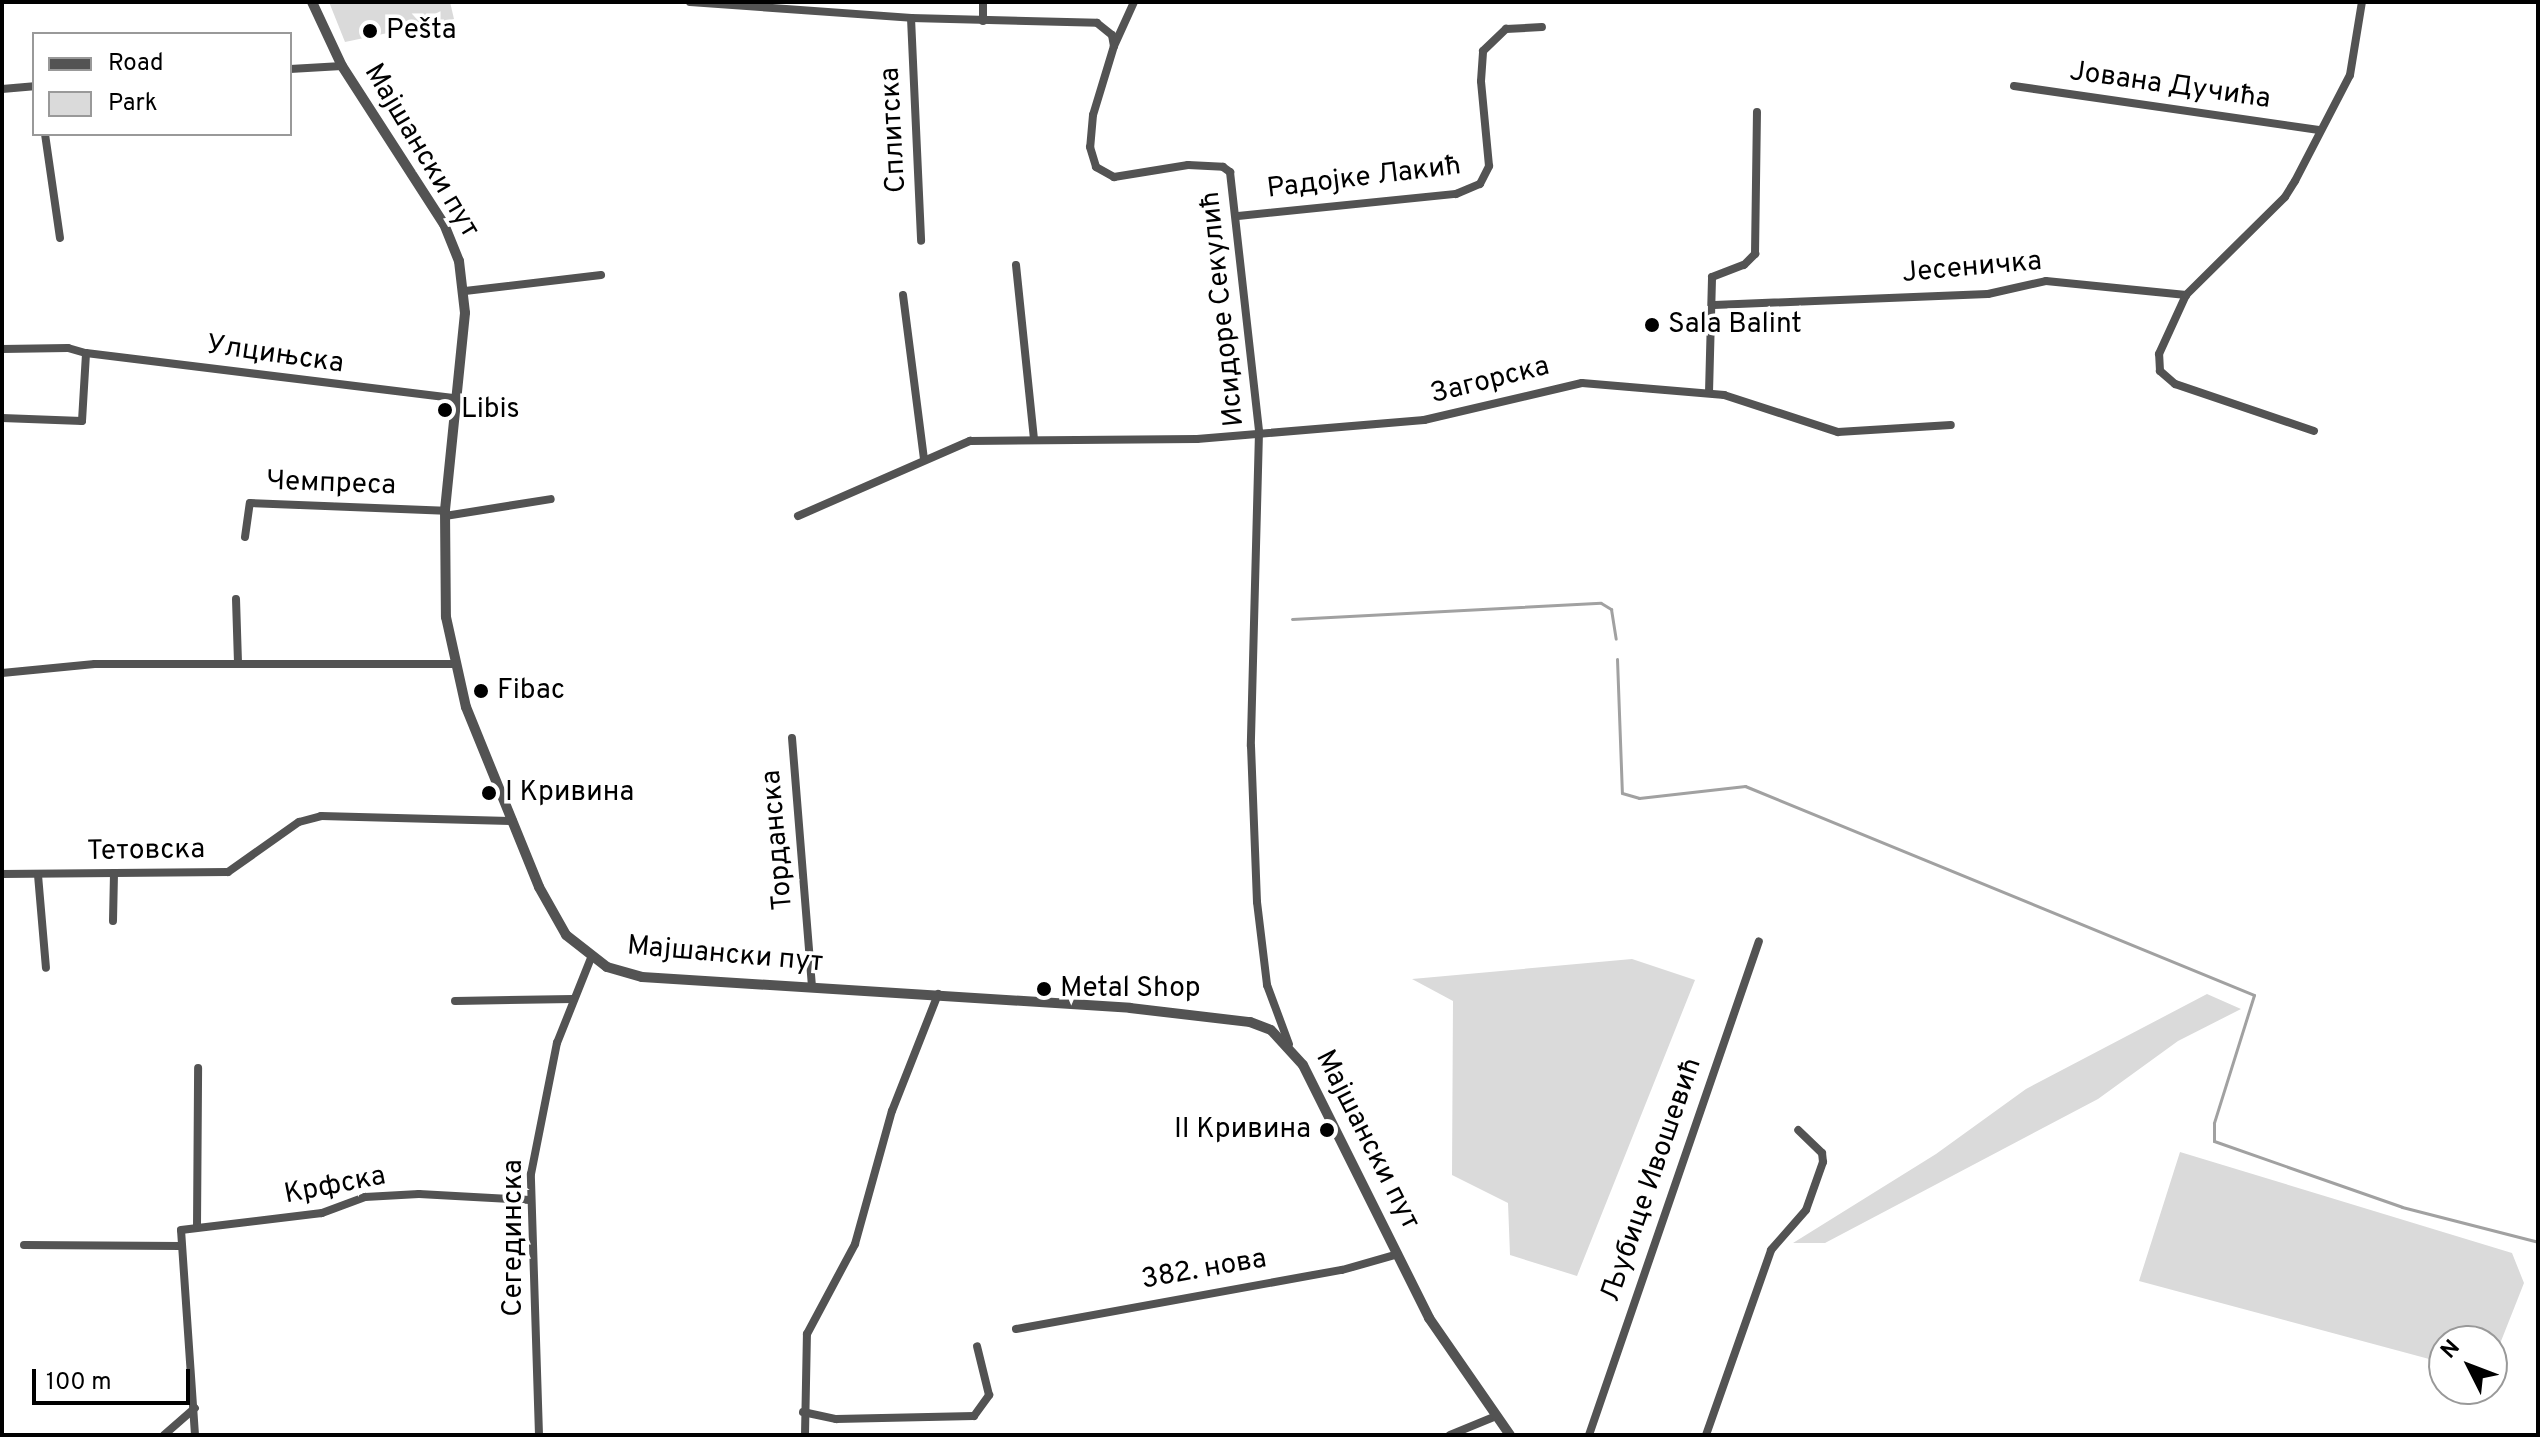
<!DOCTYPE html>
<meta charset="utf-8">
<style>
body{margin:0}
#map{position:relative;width:2540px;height:1437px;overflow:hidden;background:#fff;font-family:Overpass,sans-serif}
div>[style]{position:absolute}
.green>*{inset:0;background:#dadada}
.stream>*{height:3px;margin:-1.5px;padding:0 1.5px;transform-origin:1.5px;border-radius:1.5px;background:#a1a1a1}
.minor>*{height:8px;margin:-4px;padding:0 4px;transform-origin:4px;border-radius:4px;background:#535353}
.tertiary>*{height:10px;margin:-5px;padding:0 5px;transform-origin:5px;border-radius:5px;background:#535353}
.dots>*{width:22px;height:22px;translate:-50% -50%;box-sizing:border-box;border:4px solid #fff;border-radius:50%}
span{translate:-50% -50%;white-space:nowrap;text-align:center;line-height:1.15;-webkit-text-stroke:7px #fff;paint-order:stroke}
.poi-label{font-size:28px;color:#000}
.left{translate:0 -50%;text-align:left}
.right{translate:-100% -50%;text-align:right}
.street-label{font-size:28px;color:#000}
.frame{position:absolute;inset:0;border:4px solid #000;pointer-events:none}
.legend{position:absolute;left:32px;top:32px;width:260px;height:104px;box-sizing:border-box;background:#fff;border:2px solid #999;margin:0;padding:10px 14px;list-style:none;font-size:24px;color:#000}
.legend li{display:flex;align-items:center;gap:16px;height:40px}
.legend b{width:40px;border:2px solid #999}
.north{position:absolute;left:2428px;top:1325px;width:80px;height:80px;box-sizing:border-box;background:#fff;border:2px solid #999;border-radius:50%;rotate:312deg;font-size:22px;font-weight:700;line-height:32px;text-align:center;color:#000}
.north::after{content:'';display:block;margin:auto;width:28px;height:36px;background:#000;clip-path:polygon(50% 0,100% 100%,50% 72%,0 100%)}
.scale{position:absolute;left:32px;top:1369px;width:158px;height:36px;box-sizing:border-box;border:4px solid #000;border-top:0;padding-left:10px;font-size:24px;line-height:28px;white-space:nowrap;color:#000;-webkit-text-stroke:6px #fff;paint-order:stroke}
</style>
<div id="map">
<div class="green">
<i style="clip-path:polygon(329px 2px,450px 2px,454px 19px,345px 42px)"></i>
<i style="clip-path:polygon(1632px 959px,1695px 980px,1577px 1276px,1510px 1255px,1508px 1203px,1452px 1175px,1453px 1001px,1412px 979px)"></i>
<i style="clip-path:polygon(2207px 994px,2241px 1009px,2178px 1041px,2098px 1099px,1825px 1243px,1793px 1243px,1936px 1154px,2026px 1089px)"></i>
<i style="clip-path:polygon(2180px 1152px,2512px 1253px,2524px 1283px,2492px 1364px,2492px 1341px,2444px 1341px,2444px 1363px,2139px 1281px)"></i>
</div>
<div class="stream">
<i style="left:1292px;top:619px;width:309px;rotate:-3deg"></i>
<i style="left:1601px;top:603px;width:12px;rotate:31deg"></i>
<i style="left:1611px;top:609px;width:30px;rotate:81deg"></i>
<i style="left:1617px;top:659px;width:134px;rotate:87.9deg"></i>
<i style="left:1622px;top:793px;width:18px;rotate:16deg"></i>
<i style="left:1639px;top:798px;width:107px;rotate:-6.5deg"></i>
<i style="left:1745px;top:786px;width:550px;rotate:22.32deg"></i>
<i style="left:2254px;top:995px;width:134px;rotate:107.4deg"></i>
<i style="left:2214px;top:1123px;width:18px;rotate:90deg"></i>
<i style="left:2214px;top:1141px;width:199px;rotate:19.3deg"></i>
<i style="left:2402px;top:1207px;width:140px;rotate:14.4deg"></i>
</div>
<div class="minor">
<i style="left:690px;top:2px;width:222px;rotate:4.1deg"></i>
<i style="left:911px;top:18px;width:186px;rotate:1.5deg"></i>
<i style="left:1097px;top:23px;width:19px;rotate:39deg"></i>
<i style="left:1112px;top:35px;width:11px;rotate:80deg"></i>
<i style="left:1114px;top:46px;width:72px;rotate:106.9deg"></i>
<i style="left:1093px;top:115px;width:32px;rotate:95deg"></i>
<i style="left:1090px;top:147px;width:21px;rotate:73deg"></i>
<i style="left:1096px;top:167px;width:21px;rotate:29deg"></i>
<i style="left:1114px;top:177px;width:75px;rotate:-9.2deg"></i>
<i style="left:1188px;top:165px;width:35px;rotate:3deg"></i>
<i style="left:1223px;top:167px;width:9px;rotate:36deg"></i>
<i style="left:1230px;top:172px;width:262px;rotate:83.6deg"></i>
<i style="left:1259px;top:432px;width:314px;rotate:91.5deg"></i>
<i style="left:1251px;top:746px;width:156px;rotate:87.8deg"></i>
<i style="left:1257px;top:902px;width:84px;rotate:83.1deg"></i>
<i style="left:1267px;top:985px;width:63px;rotate:69.6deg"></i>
<i style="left:911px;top:18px;width:223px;rotate:87.4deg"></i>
<i style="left:983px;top:21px;width:19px;rotate:-90deg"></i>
<i style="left:1114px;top:46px;width:48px;rotate:-65.6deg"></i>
<i style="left:290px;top:69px;width:52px;rotate:-3.3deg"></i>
<i style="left:2014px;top:86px;width:308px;rotate:8.2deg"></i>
<i style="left:2px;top:89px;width:32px;rotate:-5deg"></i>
<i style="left:45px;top:134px;width:105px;rotate:81.8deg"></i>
<i style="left:1238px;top:216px;width:219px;rotate:-5.8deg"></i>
<i style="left:1456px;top:194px;width:26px;rotate:-23deg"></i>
<i style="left:1480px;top:184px;width:20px;rotate:-63deg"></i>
<i style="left:1489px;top:166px;width:85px;rotate:-95.4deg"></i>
<i style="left:1481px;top:81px;width:30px;rotate:-86deg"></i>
<i style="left:1483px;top:51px;width:32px;rotate:-44deg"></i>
<i style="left:1506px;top:29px;width:36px;rotate:-3deg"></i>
<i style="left:1016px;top:265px;width:175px;rotate:84.1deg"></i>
<i style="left:465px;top:291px;width:137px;rotate:-6.7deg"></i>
<i style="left:903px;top:295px;width:165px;rotate:82.7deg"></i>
<i style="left:1714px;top:305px;width:274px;rotate:-2.3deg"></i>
<i style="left:1988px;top:294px;width:59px;rotate:-12.6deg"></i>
<i style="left:2046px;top:281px;width:141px;rotate:5.7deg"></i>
<i style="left:2px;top:349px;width:66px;rotate:-0.9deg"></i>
<i style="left:68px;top:348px;width:19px;rotate:16deg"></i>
<i style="left:1709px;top:393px;width:116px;rotate:-88.5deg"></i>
<i style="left:1712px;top:277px;width:34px;rotate:-21deg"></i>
<i style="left:1744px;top:265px;width:16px;rotate:-45deg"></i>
<i style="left:1755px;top:254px;width:142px;rotate:-89.2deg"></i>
<i style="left:2px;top:418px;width:80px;rotate:2.1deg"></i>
<i style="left:82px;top:421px;width:68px;rotate:-86.6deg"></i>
<i style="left:86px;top:353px;width:376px;rotate:7deg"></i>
<i style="left:2314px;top:431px;width:147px;rotate:-161.3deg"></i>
<i style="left:2175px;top:384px;width:20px;rotate:-139deg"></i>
<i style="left:2160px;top:371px;width:17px;rotate:-93deg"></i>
<i style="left:2159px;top:354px;width:65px;rotate:-65.4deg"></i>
<i style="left:2186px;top:295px;width:139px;rotate:-44.7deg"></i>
<i style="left:2285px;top:197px;width:19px;rotate:-58deg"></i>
<i style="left:2295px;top:181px;width:119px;rotate:-62.6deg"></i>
<i style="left:2350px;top:75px;width:74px;rotate:-80.7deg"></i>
<i style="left:445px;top:516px;width:107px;rotate:-9.1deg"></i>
<i style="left:798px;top:516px;width:188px;rotate:-23.6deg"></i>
<i style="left:970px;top:441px;width:227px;rotate:-0.5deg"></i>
<i style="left:1197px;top:439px;width:228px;rotate:-4.8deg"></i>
<i style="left:1424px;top:420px;width:162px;rotate:-13.2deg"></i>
<i style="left:1582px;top:383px;width:143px;rotate:4.8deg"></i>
<i style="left:1724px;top:395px;width:120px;rotate:18deg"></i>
<i style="left:1838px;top:432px;width:113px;rotate:-3.5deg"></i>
<i style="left:245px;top:537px;width:34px;rotate:-82deg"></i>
<i style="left:250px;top:503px;width:195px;rotate:2.3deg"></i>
<i style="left:236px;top:599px;width:64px;rotate:88.2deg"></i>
<i style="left:2px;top:673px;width:93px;rotate:-5.5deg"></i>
<i style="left:95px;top:664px;width:359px"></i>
<i style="left:792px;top:738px;width:249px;rotate:85.4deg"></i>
<i style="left:2px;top:874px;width:226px;rotate:-0.5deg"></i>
<i style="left:228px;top:872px;width:87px;rotate:-35.2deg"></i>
<i style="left:299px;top:822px;width:23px;rotate:-15deg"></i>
<i style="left:321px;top:816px;width:192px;rotate:1.5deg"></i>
<i style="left:38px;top:875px;width:93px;rotate:85.1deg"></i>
<i style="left:113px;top:921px;width:48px;rotate:-88.8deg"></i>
<i style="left:455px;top:1001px;width:118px;rotate:-1deg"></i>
<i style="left:197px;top:1227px;width:159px;rotate:-89.6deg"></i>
<i style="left:24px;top:1245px;width:157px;rotate:0.4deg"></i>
<i style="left:1016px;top:1329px;width:331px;rotate:-10.3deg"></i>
<i style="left:1342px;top:1270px;width:58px;rotate:-15.9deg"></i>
<i style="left:803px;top:1412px;width:34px;rotate:12deg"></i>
<i style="left:836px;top:1419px;width:138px;rotate:-1.2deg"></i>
<i style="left:974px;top:1416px;width:26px;rotate:-54deg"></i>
<i style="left:989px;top:1395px;width:50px;rotate:-103.8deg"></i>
<i style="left:164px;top:1435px;width:41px;rotate:-41.1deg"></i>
<i style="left:195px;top:1435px;width:205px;rotate:-93.9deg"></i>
<i style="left:181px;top:1230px;width:142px;rotate:-6.9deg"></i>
<i style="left:322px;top:1213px;width:46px;rotate:-20.4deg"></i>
<i style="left:365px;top:1197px;width:54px;rotate:-3.2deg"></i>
<i style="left:419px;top:1194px;width:111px;rotate:3.1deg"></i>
<i style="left:539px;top:1435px;width:261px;rotate:-91.8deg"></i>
<i style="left:531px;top:1174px;width:134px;rotate:-78.8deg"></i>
<i style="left:557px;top:1043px;width:92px;rotate:-68.2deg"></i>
<i style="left:805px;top:1435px;width:101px;rotate:-88.9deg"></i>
<i style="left:807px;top:1334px;width:102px;rotate:-61.9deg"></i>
<i style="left:855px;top:1244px;width:138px;rotate:-74.5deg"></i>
<i style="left:892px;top:1111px;width:126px;rotate:-68.5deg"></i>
<i style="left:1450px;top:1435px;width:50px;rotate:-22.4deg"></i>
<i style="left:1589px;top:1435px;width:522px;rotate:-71.01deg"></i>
<i style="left:1706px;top:1435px;width:196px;rotate:-70.6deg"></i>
<i style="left:1771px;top:1250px;width:53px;rotate:-48.8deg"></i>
<i style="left:1806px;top:1210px;width:51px;rotate:-70.5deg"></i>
<i style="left:1823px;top:1162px;width:9px;rotate:-96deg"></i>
<i style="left:1822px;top:1153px;width:33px;rotate:-136deg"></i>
</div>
<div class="tertiary">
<i style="left:312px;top:2px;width:71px;rotate:64.9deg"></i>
<i style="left:342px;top:66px;width:188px;rotate:57.2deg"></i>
<i style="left:444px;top:224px;width:40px;rotate:68deg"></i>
<i style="left:459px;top:261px;width:52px;rotate:83.4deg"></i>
<i style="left:465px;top:313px;width:199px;rotate:95.8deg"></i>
<i style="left:445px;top:511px;width:106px;rotate:89.5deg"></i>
<i style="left:446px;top:617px;width:92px;rotate:77.5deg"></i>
<i style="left:466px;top:707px;width:194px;rotate:67.9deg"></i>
<i style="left:539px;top:887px;width:55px;rotate:60.6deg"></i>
<i style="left:566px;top:935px;width:52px;rotate:38deg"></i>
<i style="left:607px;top:967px;width:36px;rotate:16deg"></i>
<i style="left:642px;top:977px;width:489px;rotate:3.6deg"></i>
<i style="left:1130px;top:1008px;width:121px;rotate:6.7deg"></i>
<i style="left:1250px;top:1022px;width:22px;rotate:21deg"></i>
<i style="left:1271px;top:1030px;width:47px;rotate:47.6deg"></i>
<i style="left:1303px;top:1065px;width:283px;rotate:63.5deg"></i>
<i style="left:1429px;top:1318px;width:142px;rotate:55.3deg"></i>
</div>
<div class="dots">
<i style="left:370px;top:31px;background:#000"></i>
<i style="left:1652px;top:325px;background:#000"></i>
<i style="left:445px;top:410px;background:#000"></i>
<i style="left:481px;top:691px;background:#000"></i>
<i style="left:489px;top:793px;background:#000"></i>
<i style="left:1044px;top:989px;background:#000"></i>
<i style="left:1327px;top:1130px;background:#000"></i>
</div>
<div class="poi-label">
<span class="left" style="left:386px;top:31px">Pešta</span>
<span class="left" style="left:1668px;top:325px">Sala Balint</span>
<span class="left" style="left:461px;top:410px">Libis</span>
<span class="left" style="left:497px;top:691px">Fibac</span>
<span class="left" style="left:505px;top:793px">I Кривина</span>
<span class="left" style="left:1060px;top:989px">Metal Shop</span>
<span class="right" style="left:1311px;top:1130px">II Кривина</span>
</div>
<div class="street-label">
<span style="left:2170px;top:86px;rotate:8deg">Јована Дучића</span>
<span style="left:894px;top:130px;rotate:-93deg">Сплитска</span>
<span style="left:421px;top:151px;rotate:59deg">Мајшански пут</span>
<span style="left:1364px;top:178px;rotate:-7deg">Радојке Лакић</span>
<span style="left:1972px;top:268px;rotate:-5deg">Јесеничка</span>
<span style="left:1223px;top:309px;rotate:-96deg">Исидоре Секулић</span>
<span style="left:275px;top:355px;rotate:8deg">Улцињска</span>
<span style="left:1490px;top:381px;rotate:-14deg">Загорска</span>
<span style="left:331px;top:484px;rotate:2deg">Чемпреса</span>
<span style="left:778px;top:840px;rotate:-95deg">Торданска</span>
<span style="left:146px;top:851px;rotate:-1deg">Тетовска</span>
<span style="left:725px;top:955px;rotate:5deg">Мајшански пут</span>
<span style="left:1367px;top:1140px;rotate:63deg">Мајшански пут</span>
<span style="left:1652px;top:1180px;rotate:-71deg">Љубице Ивошевић</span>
<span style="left:335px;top:1186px;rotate:-11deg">Крфска</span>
<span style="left:514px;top:1238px;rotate:-90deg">Сегединска</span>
<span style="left:1204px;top:1270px;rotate:-10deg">382. нова</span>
</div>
<div class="frame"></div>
<ul class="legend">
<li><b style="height:10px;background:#535353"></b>Road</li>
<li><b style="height:22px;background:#dadada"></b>Park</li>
</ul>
<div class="north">N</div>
<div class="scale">100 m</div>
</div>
